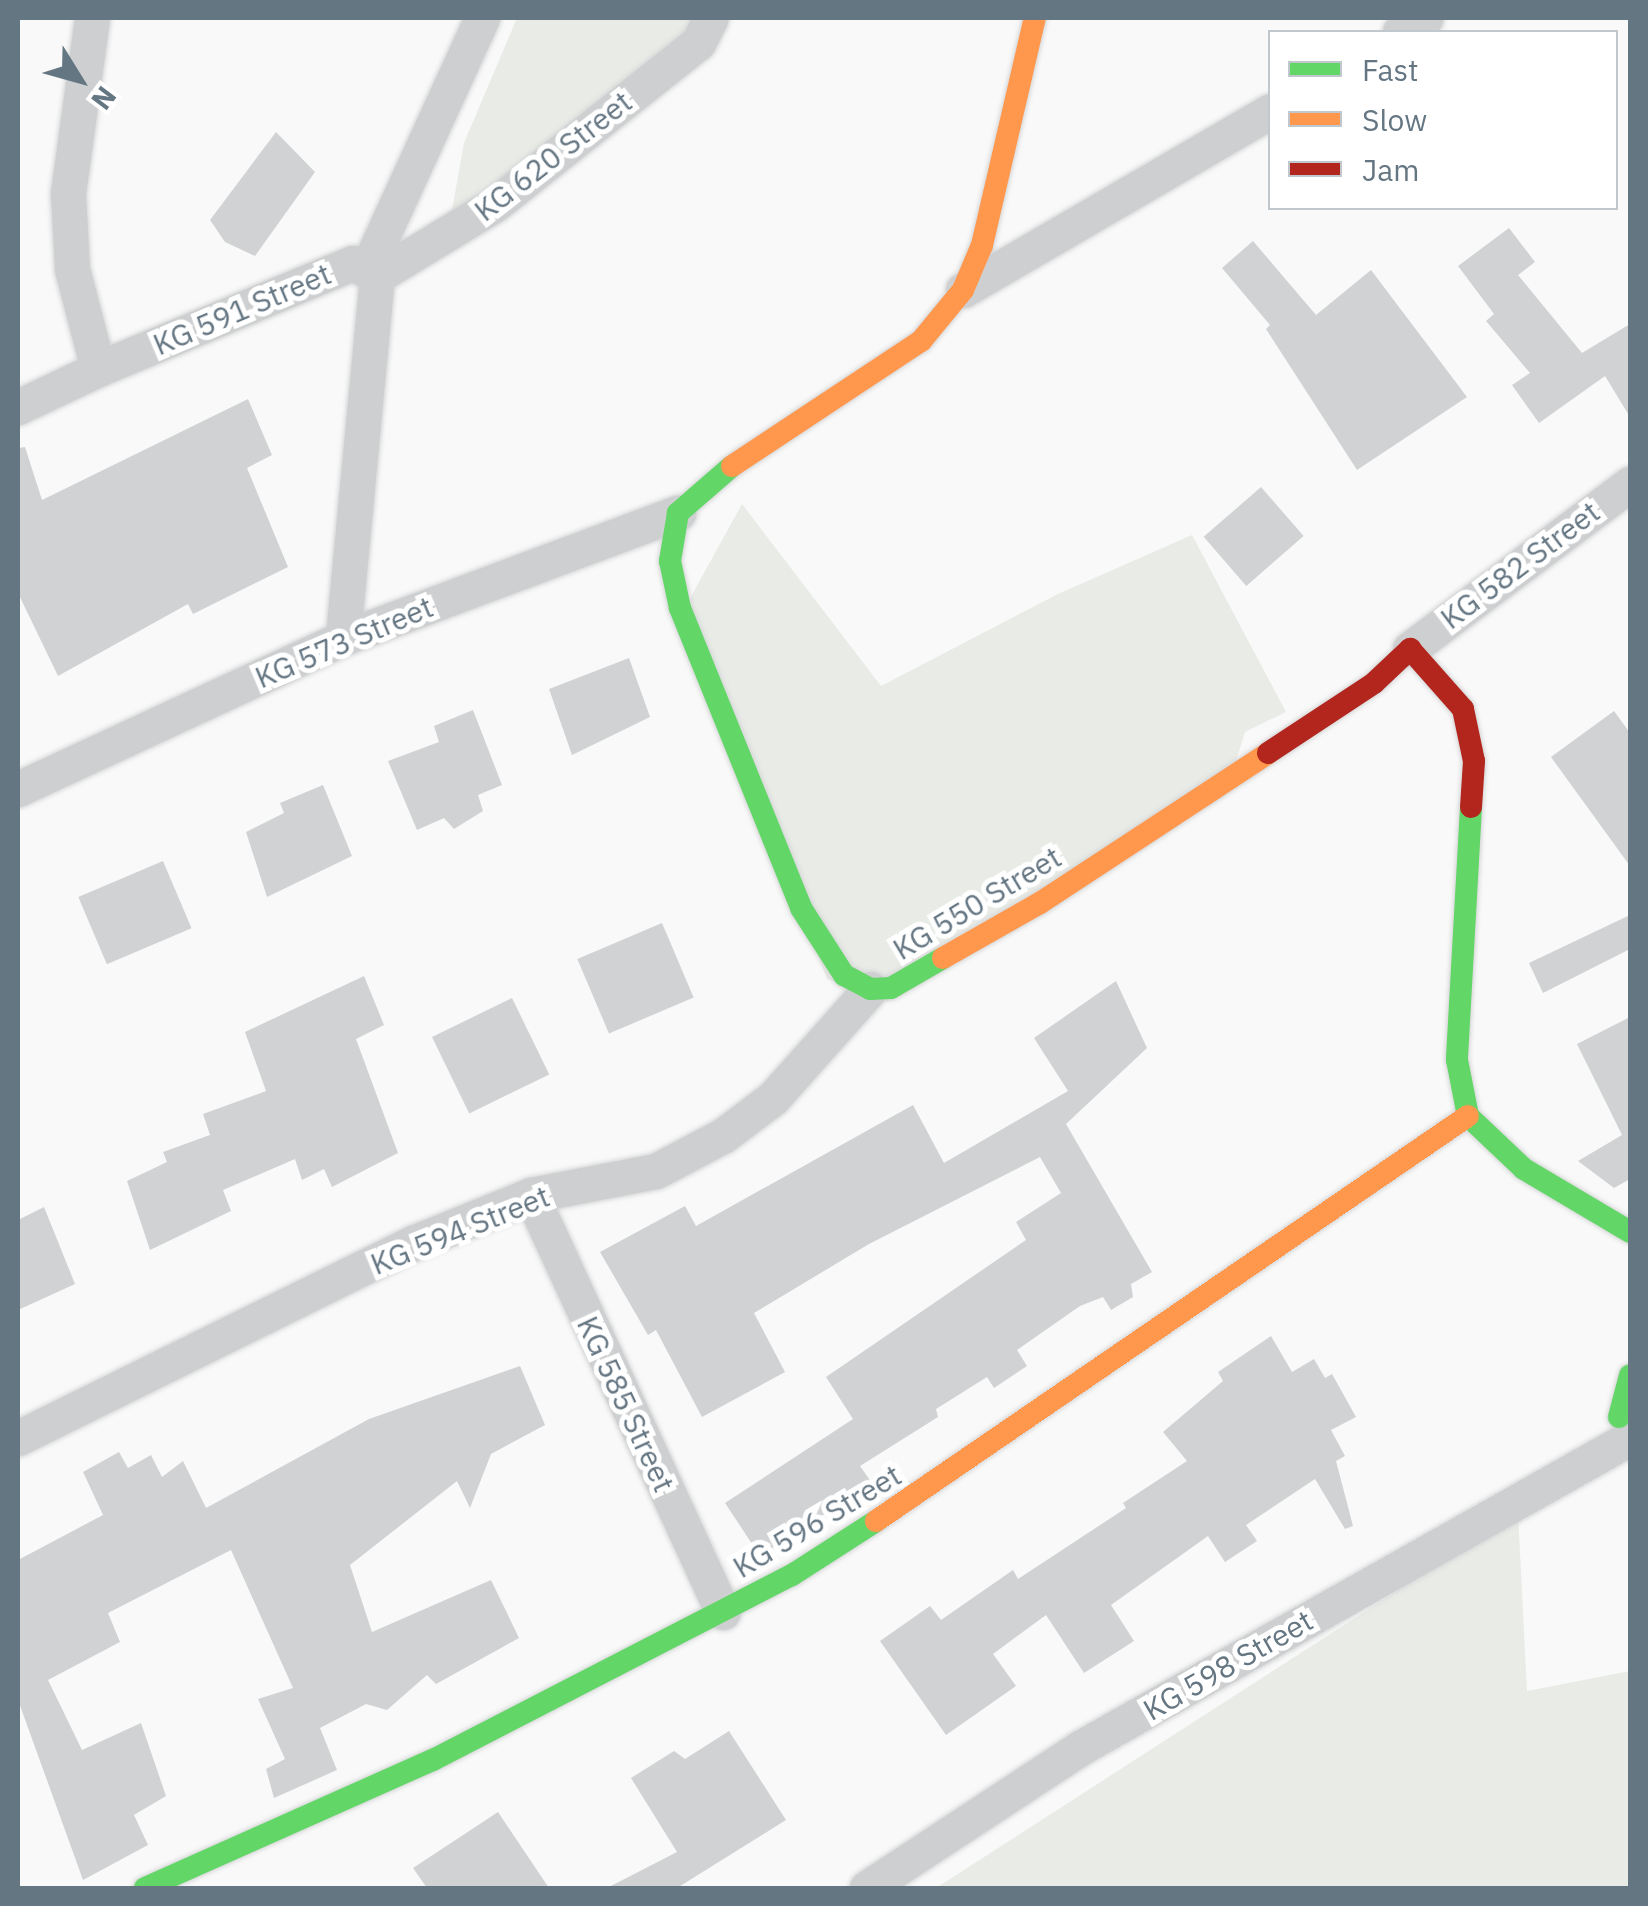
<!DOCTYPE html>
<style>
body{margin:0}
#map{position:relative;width:1648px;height:1906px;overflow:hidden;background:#f9f9f9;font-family:"IBM Plex Sans",sans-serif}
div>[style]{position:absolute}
.green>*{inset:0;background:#e8ebe6}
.building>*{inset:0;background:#d0d2d3;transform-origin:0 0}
.roads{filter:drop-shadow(0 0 2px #d5d6d7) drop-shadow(0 0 2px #d5d6d7)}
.street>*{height:35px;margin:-17.5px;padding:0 17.5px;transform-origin:17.5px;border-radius:17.5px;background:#cecfd0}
.fast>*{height:22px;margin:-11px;padding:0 11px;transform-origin:11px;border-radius:11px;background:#63d668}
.slow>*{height:22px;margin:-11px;padding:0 11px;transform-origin:11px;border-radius:11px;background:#ff974d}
.jam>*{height:22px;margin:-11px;padding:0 11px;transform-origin:11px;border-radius:11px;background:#b3261e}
span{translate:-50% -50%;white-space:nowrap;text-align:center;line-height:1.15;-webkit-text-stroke:10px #fff;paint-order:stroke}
.street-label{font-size:30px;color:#657683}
.frame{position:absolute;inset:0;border:20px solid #657683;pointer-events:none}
.legend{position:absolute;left:1268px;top:30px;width:350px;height:180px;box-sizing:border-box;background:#fff;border:2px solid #c1c8cd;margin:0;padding:12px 18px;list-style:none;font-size:30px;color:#657683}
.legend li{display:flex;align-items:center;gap:20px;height:50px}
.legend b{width:50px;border:2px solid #c1c8cd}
.north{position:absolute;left:30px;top:30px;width:100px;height:100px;-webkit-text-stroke:8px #fff;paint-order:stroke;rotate:127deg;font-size:28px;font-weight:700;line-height:40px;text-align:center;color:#657683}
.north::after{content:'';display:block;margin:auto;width:35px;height:45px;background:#657683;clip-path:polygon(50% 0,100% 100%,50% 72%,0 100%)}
</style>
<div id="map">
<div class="green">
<i style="clip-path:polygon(517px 18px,708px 18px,449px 227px,464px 143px)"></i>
<i style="clip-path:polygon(742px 504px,881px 686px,1058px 594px,1192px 535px,1286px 712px,1245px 732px,1225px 796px,887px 1002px,827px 979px,683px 611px)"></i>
<i style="clip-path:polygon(1518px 1513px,1527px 1691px,1630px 1671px,1630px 1888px,936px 1888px)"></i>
</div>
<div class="building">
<i style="clip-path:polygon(276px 132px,315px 172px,255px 256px,225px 242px,210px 220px)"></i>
<i style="clip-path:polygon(1509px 228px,1535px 262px,1518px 275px,1582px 353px,1630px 324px,1630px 417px,1605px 376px,1539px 423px,1512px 385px,1530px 373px,1486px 321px,1494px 314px,1458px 266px)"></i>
<i style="clip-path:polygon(1253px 241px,1316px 315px,1371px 270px,1467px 397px,1357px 470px,1266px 329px,1270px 325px,1222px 268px)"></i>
<i style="clip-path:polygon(248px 399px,272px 455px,247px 468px,288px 567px,193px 614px,188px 604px,58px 676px,18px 593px,18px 448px,25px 447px,42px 500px)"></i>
<i style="left:1261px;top:487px;width:65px;height:76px;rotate:49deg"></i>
<i style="clip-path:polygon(629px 658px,650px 717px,572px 755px,549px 689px)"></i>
<i style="clip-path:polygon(473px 710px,502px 785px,478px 795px,483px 811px,454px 829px,444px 818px,417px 830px,388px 761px,439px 742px,434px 726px)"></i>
<i style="clip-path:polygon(1614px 711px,1630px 733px,1630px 866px,1551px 757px)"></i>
<i style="clip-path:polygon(323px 785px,352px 856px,267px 897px,246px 832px,284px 813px,280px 803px)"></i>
<i style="left:163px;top:861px;width:73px;height:92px;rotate:67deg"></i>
<i style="clip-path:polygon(1630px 915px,1630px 949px,1543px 993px,1529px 963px)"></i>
<i style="left:662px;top:923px;width:81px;height:92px;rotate:67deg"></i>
<i style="clip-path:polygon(364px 976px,384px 1025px,356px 1039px,398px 1153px,332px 1187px,324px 1169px,302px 1180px,295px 1159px,223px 1190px,231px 1211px,150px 1250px,127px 1181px,167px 1162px,163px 1152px,210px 1135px,203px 1114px,266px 1091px,245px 1032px)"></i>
<i style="clip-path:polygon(1116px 981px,1147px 1048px,1066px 1124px,1152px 1272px,1131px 1284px,1133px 1297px,1111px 1310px,1103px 1297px,1080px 1306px,1017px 1350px,1027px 1366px,994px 1388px,987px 1377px,936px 1409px,938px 1417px,860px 1466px,872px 1483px,760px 1556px,725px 1503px,853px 1419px,826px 1377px,1026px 1240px,1016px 1222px,1061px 1193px,1040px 1157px,869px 1244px,754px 1313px,785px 1372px,702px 1417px,656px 1330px,648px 1335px,600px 1252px,685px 1206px,696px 1226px,913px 1105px,944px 1163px,1068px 1091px,1034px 1038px)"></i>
<i style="left:512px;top:998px;width:85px;height:89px;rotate:64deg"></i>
<i style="clip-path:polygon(1630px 1017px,1630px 1179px,1614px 1188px,1578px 1161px,1622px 1135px,1577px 1044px)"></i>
<i style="clip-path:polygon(44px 1207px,75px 1284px,18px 1310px,18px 1220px)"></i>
<i style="clip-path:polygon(1271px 1336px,1292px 1372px,1314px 1359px,1325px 1378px,1332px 1374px,1356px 1417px,1331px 1430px,1345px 1456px,1336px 1461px,1353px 1526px,1345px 1529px,1315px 1479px,1246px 1525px,1257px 1541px,1225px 1562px,1208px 1536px,1111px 1605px,1134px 1641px,1084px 1673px,1046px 1615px,993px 1654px,1016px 1686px,946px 1735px,880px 1641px,930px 1606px,941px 1620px,1013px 1570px,1018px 1579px,1126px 1508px,1123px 1503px,1187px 1461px,1163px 1432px,1223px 1381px,1218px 1372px)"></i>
<i style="clip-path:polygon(520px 1366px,545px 1425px,491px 1454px,470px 1508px,457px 1481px,350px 1565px,372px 1632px,491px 1580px,519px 1638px,436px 1684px,427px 1675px,387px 1710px,366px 1704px,320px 1728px,337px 1770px,274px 1798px,266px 1769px,285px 1759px,258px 1699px,293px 1688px,231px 1550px,108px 1613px,120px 1642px,48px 1680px,82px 1750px,141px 1723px,166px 1796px,134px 1815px,148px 1845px,83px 1880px,18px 1700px,18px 1560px,103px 1515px,83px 1472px,119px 1452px,128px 1468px,151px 1455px,162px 1477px,183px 1461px,206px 1508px,369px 1419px)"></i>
<i style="clip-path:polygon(729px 1731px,786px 1820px,677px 1888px,607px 1888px,677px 1852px,631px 1778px,674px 1751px,685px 1759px)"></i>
<i style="clip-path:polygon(498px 1812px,549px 1888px,427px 1888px,413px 1868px)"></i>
</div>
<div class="roads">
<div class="street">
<i style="left:92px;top:18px;width:177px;rotate:97.8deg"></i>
<i style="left:68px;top:193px;width:76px;rotate:87deg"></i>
<i style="left:72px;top:269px;width:103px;rotate:75.4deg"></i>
<i style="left:98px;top:369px;width:276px;rotate:-22.6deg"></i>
<i style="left:353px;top:263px;width:27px;rotate:28deg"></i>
<i style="left:377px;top:276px;width:364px;rotate:95.4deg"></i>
<i style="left:1400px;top:32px;width:29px;rotate:-29deg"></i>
<i style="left:368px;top:267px;width:274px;rotate:-65.4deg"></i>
<i style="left:377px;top:276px;width:137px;rotate:-31.3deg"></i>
<i style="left:494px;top:205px;width:260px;rotate:-38.5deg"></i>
<i style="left:698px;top:43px;width:28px;rotate:-63deg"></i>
<i style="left:963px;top:290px;width:355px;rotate:-30.2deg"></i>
<i style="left:18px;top:407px;width:89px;rotate:-25.4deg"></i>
<i style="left:1410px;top:649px;width:275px;rotate:-36.9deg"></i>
<i style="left:18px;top:789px;width:358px;rotate:-24.9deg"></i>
<i style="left:343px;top:638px;width:358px;rotate:-20.5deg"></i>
<i style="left:531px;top:1195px;width:459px;rotate:65.3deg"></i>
<i style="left:18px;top:1438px;width:441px;rotate:-26.3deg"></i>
<i style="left:413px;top:1243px;width:127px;rotate:-22.1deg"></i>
<i style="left:531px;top:1195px;width:127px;rotate:-10.9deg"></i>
<i style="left:656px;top:1171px;width:77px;rotate:-27.9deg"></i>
<i style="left:724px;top:1135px;width:61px;rotate:-37.1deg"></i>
<i style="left:773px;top:1098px;width:146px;rotate:-48.3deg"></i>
<i style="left:867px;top:1888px;width:255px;rotate:-33.3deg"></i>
<i style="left:1080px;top:1748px;width:631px;rotate:-29.41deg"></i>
</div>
<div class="fast">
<i style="left:732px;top:466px;width:72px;rotate:139deg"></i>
<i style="left:678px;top:513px;width:49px;rotate:99.5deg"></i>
<i style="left:670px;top:561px;width:48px;rotate:78deg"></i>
<i style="left:680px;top:608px;width:323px;rotate:68deg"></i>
<i style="left:801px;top:908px;width:80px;rotate:57.3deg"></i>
<i style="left:844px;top:975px;width:30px;rotate:28deg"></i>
<i style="left:870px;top:989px;width:21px;rotate:-3deg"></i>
<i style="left:891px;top:988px;width:60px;rotate:-30deg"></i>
<i style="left:1471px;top:807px;width:253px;rotate:93.2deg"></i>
<i style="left:1457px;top:1060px;width:57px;rotate:78.9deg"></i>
<i style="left:1468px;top:1116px;width:77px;rotate:43.4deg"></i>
<i style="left:1524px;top:1169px;width:123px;rotate:30.7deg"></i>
<i style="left:1619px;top:1417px;width:43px;rotate:-75.3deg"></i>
<i style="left:145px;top:1888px;width:315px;rotate:-24deg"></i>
<i style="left:433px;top:1760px;width:404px;rotate:-27.3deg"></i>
<i style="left:792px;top:1575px;width:100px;rotate:-32.7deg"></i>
</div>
<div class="slow">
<i style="left:732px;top:466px;width:227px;rotate:-33.5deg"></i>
<i style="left:921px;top:341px;width:66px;rotate:-50.5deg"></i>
<i style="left:963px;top:290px;width:49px;rotate:-67.1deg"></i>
<i style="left:982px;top:245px;width:233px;rotate:-76.9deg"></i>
<i style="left:943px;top:958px;width:112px;rotate:-29.6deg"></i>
<i style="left:1040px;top:903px;width:273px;rotate:-33.3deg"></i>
<i style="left:876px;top:1521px;width:717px;rotate:-34.38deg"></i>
</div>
<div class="jam">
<i style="left:1268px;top:753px;width:127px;rotate:-33.4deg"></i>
<i style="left:1374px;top:683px;width:50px;rotate:-43.4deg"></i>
<i style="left:1410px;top:649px;width:80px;rotate:48.5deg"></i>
<i style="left:1463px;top:709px;width:53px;rotate:78.1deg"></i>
<i style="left:1474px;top:761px;width:46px;rotate:93.7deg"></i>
</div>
</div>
<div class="street-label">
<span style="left:553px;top:156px;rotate:-38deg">KG 620 Street</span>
<span style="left:242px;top:309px;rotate:-23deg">KG 591 Street</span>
<span style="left:1520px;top:565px;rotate:-37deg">KG 582 Street</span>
<span style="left:344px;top:642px;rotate:-23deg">KG 573 Street</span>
<span style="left:977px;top:903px;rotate:-31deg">KG 550 Street</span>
<span style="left:460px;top:1230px;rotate:-22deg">KG 594 Street</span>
<span style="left:626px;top:1404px;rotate:65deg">KG 585 Street</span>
<span style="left:817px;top:1521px;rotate:-31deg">KG 596 Street</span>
<span style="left:1228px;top:1665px;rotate:-30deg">KG 598 Street</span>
</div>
<div class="frame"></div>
<ul class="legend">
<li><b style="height:12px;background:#63d668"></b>Fast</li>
<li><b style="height:12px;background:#ff974d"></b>Slow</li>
<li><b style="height:12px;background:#b3261e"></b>Jam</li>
</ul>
<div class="north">N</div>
</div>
